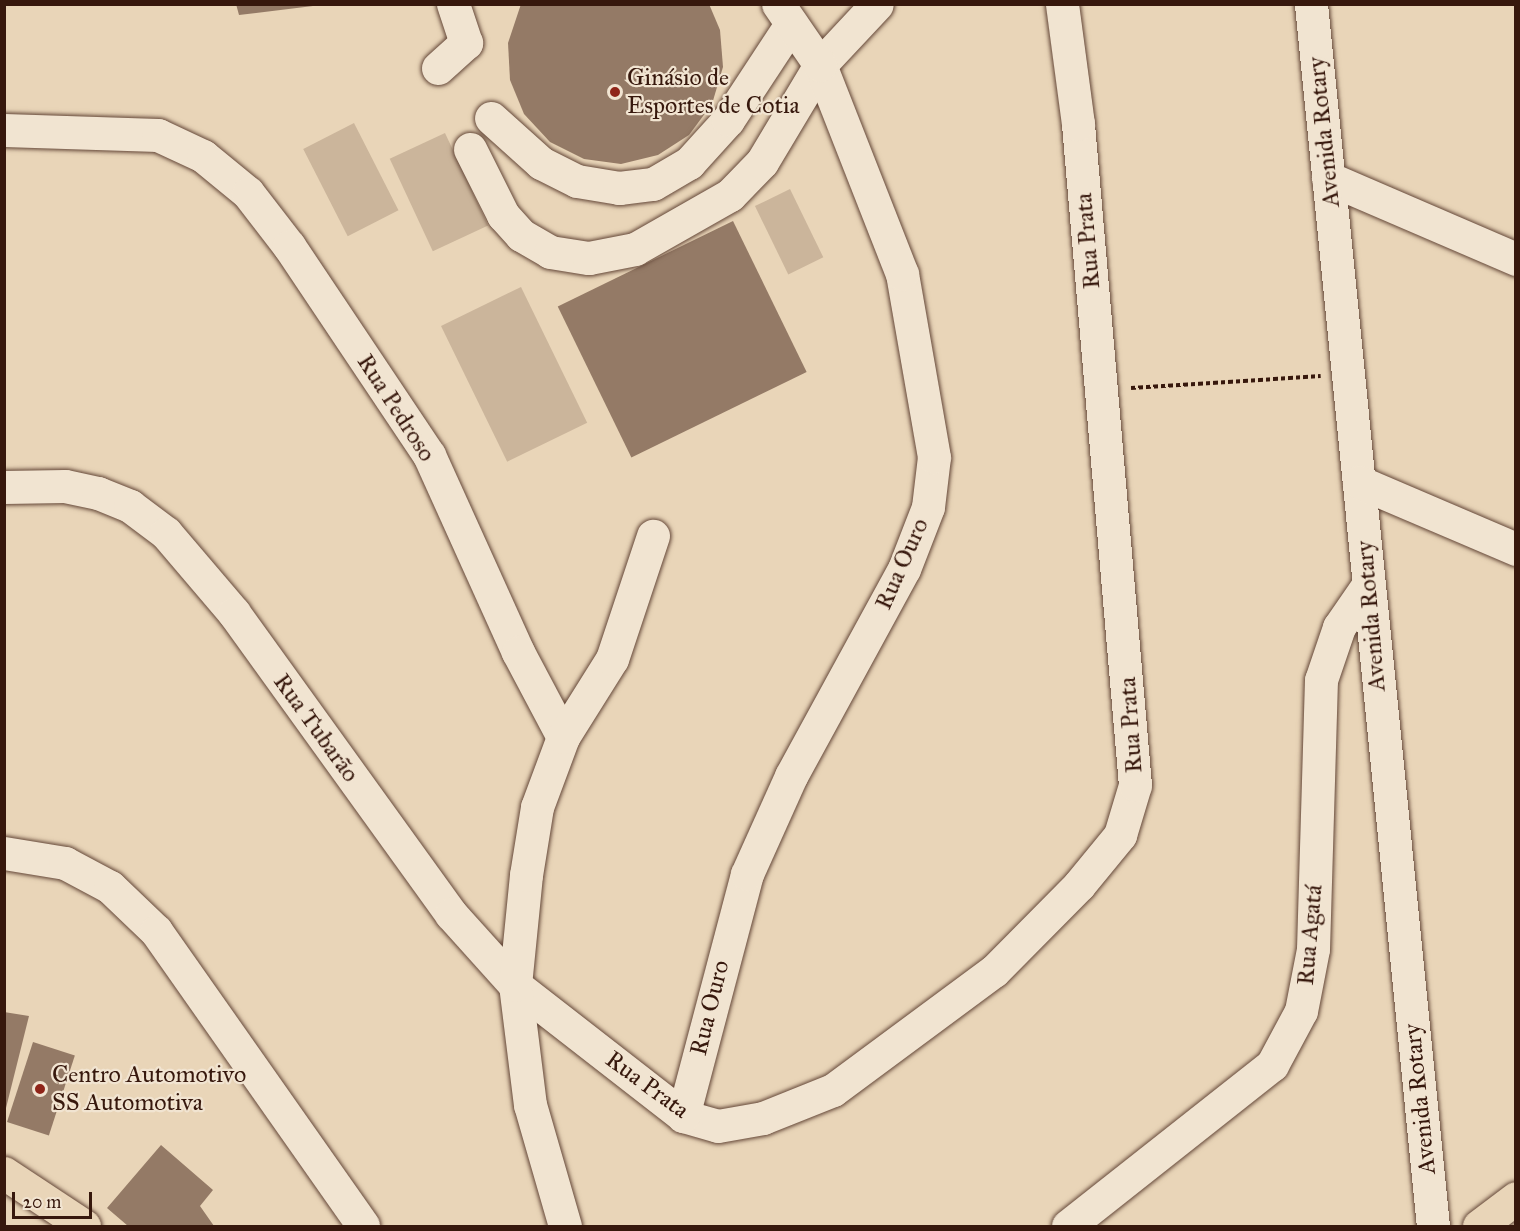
<!DOCTYPE html>
<meta charset="utf-8">
<style>
body{margin:0}
#map{position:relative;width:1520px;height:1231px;overflow:hidden;background:#e9d5b8;font-family:"IM FELL Great Primer",serif}
div>[style]{position:absolute}
.green>*{inset:0;background:#cbb59b;transform-origin:0 0}
.building>*{inset:0;background:#947a66;transform-origin:0 0}
.path>*{height:4px;margin-top:-2px;transform-origin:0;background:repeating-linear-gradient(90deg,#37180d 0 4.5px,transparent 0 7.5px)}
.roads{filter:drop-shadow(0 0 2px #644738) drop-shadow(0 0 2px #644738)}
.minor>*{height:33px;margin:-16.5px;padding:0 16.5px;transform-origin:16.5px;border-radius:16.5px;background:#f1e4d1}
.major>*{height:33px;margin:-16.5px;padding:0 16.5px;transform-origin:16.5px;border-radius:16.5px;background:#e9d5b8}
.dots>*{width:16px;height:16px;translate:-50% -50%;box-sizing:border-box;border:3px solid #f1e4d1;border-radius:50%}
span{translate:-50% -50%;white-space:nowrap;text-align:center;line-height:1.15;-webkit-text-stroke:4.5px #f1e4d1;paint-order:stroke}
.poi-label{font-size:24px;color:#37180d}
.left{translate:0 -50%;text-align:left}
.street-label{font-size:24px;color:#37180d}
.frame{position:absolute;inset:0;border:6px solid #37180d;pointer-events:none}
.scale{position:absolute;left:12px;top:1192px;width:80px;height:27px;box-sizing:border-box;border:3px solid #37180d;border-top:0;padding-left:8px;font-size:18px;line-height:21px;white-space:nowrap;color:#37180d;-webkit-text-stroke:4px #f1e4d1;paint-order:stroke}
</style>
<div id="map">
<div class="green">
<i style="left:354px;top:123px;width:98px;height:57px;rotate:63deg"></i>
<i style="left:445px;top:133px;width:102px;height:61px;rotate:65deg"></i>
<i style="left:790px;top:189px;width:76px;height:39px;rotate:64deg"></i>
<i style="left:521px;top:287px;width:151px;height:89px;rotate:64deg"></i>
</div>
<div class="building">
<i style="clip-path:polygon(236px 4px,312px 4px,313px 6px,239px 15px)"></i>
<i style="clip-path:polygon(521px 4px,709px 4px,720px 30px,723px 67px,712px 104px,689px 135px,658px 155px,621px 164px,584px 159px,550px 142px,524px 114px,510px 80px,508px 43px)"></i>
<i style="left:733px;top:221px;width:168px;height:195px;rotate:64deg"></i>
<i style="clip-path:polygon(4px 1012px,29px 1016px,5px 1112px,4px 1112px)"></i>
<i style="left:33px;top:1042px;width:44px;height:84px;rotate:18deg"></i>
<i style="clip-path:polygon(161px 1145px,213px 1190px,200px 1206px,214px 1226px,128px 1226px,107px 1208px)"></i>
</div>
<div class="path">
<i style="left:1131px;top:388px;width:190px;rotate:-3.6deg"></i>
</div>
<div class="roads">
<div class="minor">
<i style="left:1311px;top:4px;width:1228px;rotate:84.3deg"></i>
<i style="left:438px;top:68px;width:38px;rotate:-42deg"></i>
<i style="left:466px;top:43px;width:41px;rotate:-108.4deg"></i>
<i style="left:491px;top:118px;width:67px;rotate:42deg"></i>
<i style="left:541px;top:163px;width:40px;rotate:26.6deg"></i>
<i style="left:577px;top:181px;width:43px;rotate:9.5deg"></i>
<i style="left:619px;top:188px;width:34px;rotate:-7deg"></i>
<i style="left:653px;top:184px;width:42px;rotate:-30.3deg"></i>
<i style="left:689px;top:163px;width:58px;rotate:-47.8deg"></i>
<i style="left:728px;top:120px;width:115px;rotate:-56.7deg"></i>
<i style="left:4px;top:130px;width:154px;rotate:1.9deg"></i>
<i style="left:158px;top:135px;width:50px;rotate:25deg"></i>
<i style="left:203px;top:156px;width:58px;rotate:39.4deg"></i>
<i style="left:248px;top:193px;width:67px;rotate:52.3deg"></i>
<i style="left:289px;top:246px;width:252px;rotate:56.2deg"></i>
<i style="left:429px;top:455px;width:216px;rotate:65.7deg"></i>
<i style="left:518px;top:652px;width:96px;rotate:62.1deg"></i>
<i style="left:470px;top:149px;width:74px;rotate:63.4deg"></i>
<i style="left:503px;top:215px;width:27px;rotate:48deg"></i>
<i style="left:521px;top:235px;width:34px;rotate:30deg"></i>
<i style="left:550px;top:252px;width:39px;rotate:9deg"></i>
<i style="left:589px;top:258px;width:47px;rotate:-11.1deg"></i>
<i style="left:635px;top:249px;width:109px;rotate:-29.6deg"></i>
<i style="left:730px;top:195px;width:46px;rotate:-45.9deg"></i>
<i style="left:762px;top:162px;width:113px;rotate:-59.1deg"></i>
<i style="left:820px;top:65px;width:83px;rotate:-46.9deg"></i>
<i style="left:1328px;top:178px;width:205px;rotate:23.3deg"></i>
<i style="left:1359px;top:482px;width:171px;rotate:23.1deg"></i>
<i style="left:4px;top:487px;width:61px;rotate:-0.9deg"></i>
<i style="left:65px;top:486px;width:34px;rotate:12deg"></i>
<i style="left:98px;top:493px;width:35px;rotate:22deg"></i>
<i style="left:130px;top:506px;width:45px;rotate:36.9deg"></i>
<i style="left:166px;top:533px;width:105px;rotate:49.6deg"></i>
<i style="left:234px;top:613px;width:371px;rotate:54.2deg"></i>
<i style="left:451px;top:914px;width:96px;rotate:48deg"></i>
<i style="left:515px;top:985px;width:213px;rotate:37.9deg"></i>
<i style="left:683px;top:1116px;width:36px;rotate:16deg"></i>
<i style="left:718px;top:1126px;width:46px;rotate:-10.1deg"></i>
<i style="left:763px;top:1118px;width:75px;rotate:-21.8deg"></i>
<i style="left:833px;top:1090px;width:200px;rotate:-36.5deg"></i>
<i style="left:994px;top:971px;width:121px;rotate:-45.3deg"></i>
<i style="left:1079px;top:885px;width:65px;rotate:-50.6deg"></i>
<i style="left:1120px;top:835px;width:52px;rotate:-73.3deg"></i>
<i style="left:1135px;top:785px;width:663px;rotate:-94.93deg"></i>
<i style="left:1078px;top:124px;width:121px;rotate:-97.6deg"></i>
<i style="left:4px;top:853px;width:62px;rotate:9.3deg"></i>
<i style="left:65px;top:863px;width:51px;rotate:28.1deg"></i>
<i style="left:110px;top:887px;width:64px;rotate:43.7deg"></i>
<i style="left:156px;top:931px;width:360px;rotate:54.9deg"></i>
<i style="left:683px;top:1116px;width:250px;rotate:-75.2deg"></i>
<i style="left:747px;top:874px;width:107px;rotate:-65.8deg"></i>
<i style="left:791px;top:776px;width:236px;rotate:-61.4deg"></i>
<i style="left:904px;top:569px;width:66px;rotate:-68.8deg"></i>
<i style="left:928px;top:507px;width:50px;rotate:-83.2deg"></i>
<i style="left:934px;top:457px;width:186px;rotate:-99.9deg"></i>
<i style="left:902px;top:274px;width:225px;rotate:-111.4deg"></i>
<i style="left:820px;top:65px;width:74px;rotate:-124.5deg"></i>
<i style="left:565px;top:1226px;width:126px;rotate:-106.1deg"></i>
<i style="left:530px;top:1105px;width:121px;rotate:-97.1deg"></i>
<i style="left:515px;top:985px;width:111px;rotate:-84.3deg"></i>
<i style="left:526px;top:875px;width:69px;rotate:-80.8deg"></i>
<i style="left:537px;top:807px;width:75px;rotate:-69.6deg"></i>
<i style="left:563px;top:737px;width:92px;rotate:-57.9deg"></i>
<i style="left:612px;top:659px;width:130px;rotate:-71.6deg"></i>
<i style="left:1068px;top:1226px;width:260px;rotate:-38.3deg"></i>
<i style="left:1272px;top:1065px;width:61px;rotate:-61.8deg"></i>
<i style="left:1301px;top:1011px;width:63px;rotate:-79deg"></i>
<i style="left:1313px;top:949px;width:269px;rotate:-88.3deg"></i>
<i style="left:1321px;top:680px;width:56px;rotate:-71.2deg"></i>
<i style="left:1339px;top:627px;width:51px;rotate:-55.4deg"></i>
</div>
<div class="major">
<i style="left:4px;top:1173px;width:96px;rotate:33.5deg"></i>
<i style="left:1479px;top:1226px;width:46px;rotate:-37.1deg"></i>
</div>
</div>
<div class="dots">
<i style="left:615px;top:92px;background:#8f2418"></i>
<i style="left:40px;top:1089px;background:#8f2418"></i>
</div>
<div class="poi-label">
<span class="left" style="left:627px;top:92px">Ginásio de<br>Esportes de Cotia</span>
<span class="left" style="left:52px;top:1089px">Centro Automotivo<br>SS Automotiva</span>
</div>
<div class="street-label">
<span style="left:1324px;top:132px;rotate:-96deg">Avenida Rotary</span>
<span style="left:1088px;top:241px;rotate:-95deg">Rua Prata</span>
<span style="left:396px;top:408px;rotate:57deg">Rua Pedroso</span>
<span style="left:902px;top:564px;rotate:-66deg">Rua Ouro</span>
<span style="left:1371px;top:616px;rotate:-95deg">Avenida Rotary</span>
<span style="left:1131px;top:725px;rotate:-94deg">Rua Prata</span>
<span style="left:316px;top:728px;rotate:54deg">Rua Tubarão</span>
<span style="left:1310px;top:935px;rotate:-85deg">Rua Agatá</span>
<span style="left:710px;top:1008px;rotate:-76deg">Rua Ouro</span>
<span style="left:647px;top:1085px;rotate:36deg">Rua Prata</span>
<span style="left:1420px;top:1099px;rotate:-96deg">Avenida Rotary</span>
</div>
<div class="frame"></div>
<div class="scale">20 m</div>
</div>
